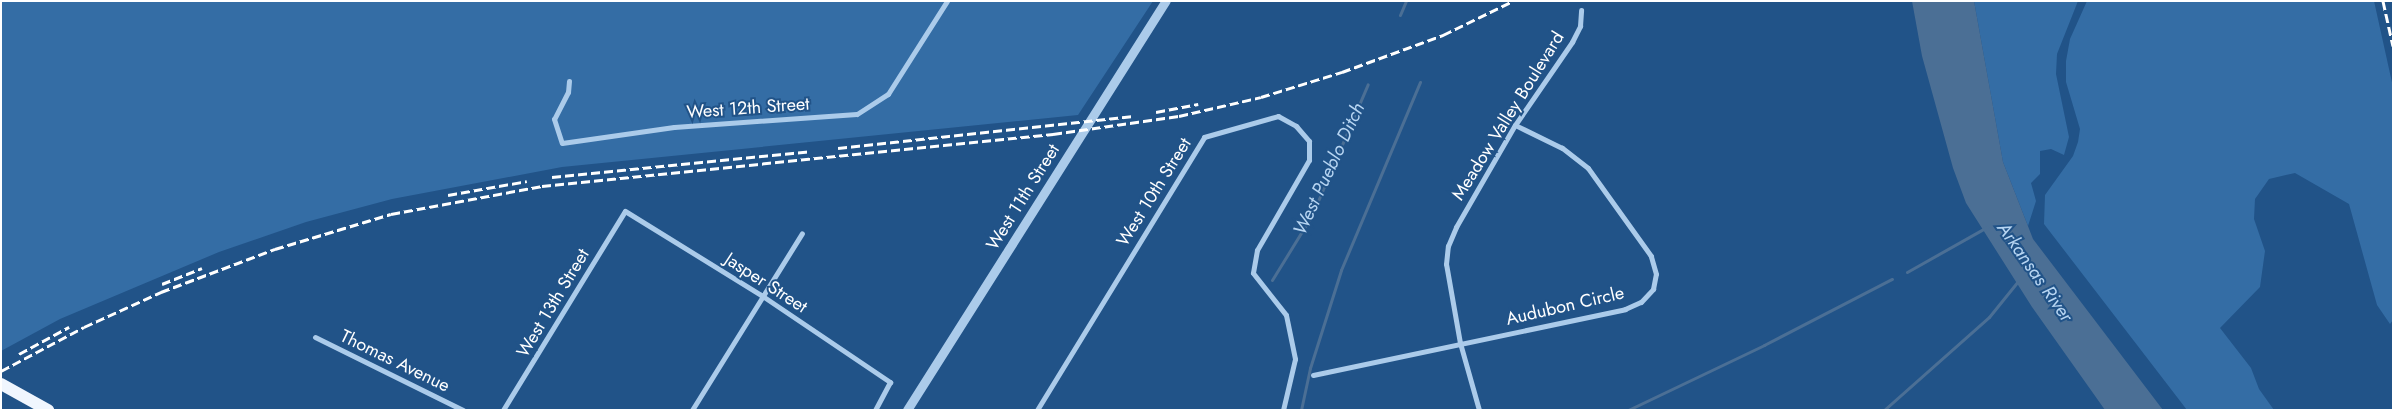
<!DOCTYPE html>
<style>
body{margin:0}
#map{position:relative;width:2394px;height:411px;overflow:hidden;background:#215388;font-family:Jost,sans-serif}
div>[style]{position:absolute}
.green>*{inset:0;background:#346da5}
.water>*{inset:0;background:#4b6f95}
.stream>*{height:3px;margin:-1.5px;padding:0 1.5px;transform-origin:1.5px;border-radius:1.5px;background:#4b6f95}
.minor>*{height:5px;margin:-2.5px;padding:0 2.5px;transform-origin:2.5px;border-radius:2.5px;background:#abcbea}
.tertiary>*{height:9px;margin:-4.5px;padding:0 4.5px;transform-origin:4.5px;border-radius:4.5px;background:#abcbea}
.primary>*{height:12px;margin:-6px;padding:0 6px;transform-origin:6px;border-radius:6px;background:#f0f6fe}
.rail>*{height:3px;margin-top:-1.5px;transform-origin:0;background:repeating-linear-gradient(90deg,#fff 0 9px,transparent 0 13px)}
span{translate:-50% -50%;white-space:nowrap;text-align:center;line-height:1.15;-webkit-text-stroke:4px #215388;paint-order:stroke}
.street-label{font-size:18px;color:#fff}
.water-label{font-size:19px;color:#b7d5f2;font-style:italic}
.frame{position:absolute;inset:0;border:2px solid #fff;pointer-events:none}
</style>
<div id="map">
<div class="green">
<i style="clip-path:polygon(1px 1px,1153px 1px,1078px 115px,562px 167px,392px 199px,306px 222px,219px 252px,60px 319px,1px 351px)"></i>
<i style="clip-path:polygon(1974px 1px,2078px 1px,2057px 54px,2056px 74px,2069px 137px,2064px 155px,2051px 149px,2040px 151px,2040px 174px,2031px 183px,2036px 201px,2028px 226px,2003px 162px)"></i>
<i style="clip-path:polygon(2087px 1px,2374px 1px,2393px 87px,2393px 320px,2390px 324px,2377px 305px,2349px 204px,2295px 173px,2269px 179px,2255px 199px,2254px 219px,2265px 251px,2260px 287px,2220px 328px,2251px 368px,2259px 389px,2274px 410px,2187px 410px,2044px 224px,2045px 195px,2073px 156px,2078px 142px,2080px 129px,2066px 82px,2066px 61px,2070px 39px)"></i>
</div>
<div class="water">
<i style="clip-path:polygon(1912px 1px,1974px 1px,2003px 162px,2033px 239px,2163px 410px,2105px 410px,2032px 307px,1966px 203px,1953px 168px,1922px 56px)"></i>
</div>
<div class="stream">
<i style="left:1400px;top:15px;width:15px;rotate:-67deg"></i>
<i style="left:1907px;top:272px;width:92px;rotate:-29.4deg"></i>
<i style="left:1272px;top:280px;width:76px;rotate:-58.4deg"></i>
<i style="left:1312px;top:215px;width:142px;rotate:-66.9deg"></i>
<i style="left:1301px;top:410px;width:43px;rotate:-77.9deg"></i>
<i style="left:1310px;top:368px;width:103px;rotate:-72.4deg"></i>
<i style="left:1341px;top:270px;width:204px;rotate:-67.2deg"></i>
<i style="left:1628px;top:410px;width:151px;rotate:-25.5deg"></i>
<i style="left:1764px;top:345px;width:144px;rotate:-27.3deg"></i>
<i style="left:1884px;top:410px;width:140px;rotate:-41.5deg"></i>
<i style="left:1989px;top:317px;width:46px;rotate:-51.1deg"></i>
</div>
<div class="minor">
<i style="left:569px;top:81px;width:11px;rotate:95deg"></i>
<i style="left:568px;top:92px;width:30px;rotate:117deg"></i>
<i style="left:554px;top:119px;width:25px;rotate:72deg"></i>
<i style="left:562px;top:143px;width:113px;rotate:-8.1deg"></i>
<i style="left:674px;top:127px;width:183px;rotate:-4.1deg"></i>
<i style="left:857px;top:114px;width:37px;rotate:-33deg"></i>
<i style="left:888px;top:94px;width:110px;rotate:-57.6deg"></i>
<i style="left:315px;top:337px;width:165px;rotate:26.3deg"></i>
<i style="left:1313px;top:375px;width:319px;rotate:-11.9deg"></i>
<i style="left:1625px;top:309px;width:17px;rotate:-24deg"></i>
<i style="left:1641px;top:302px;width:18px;rotate:-47deg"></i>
<i style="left:1653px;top:289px;width:15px;rotate:-79deg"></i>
<i style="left:1656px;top:274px;width:19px;rotate:-106deg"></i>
<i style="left:1651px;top:256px;width:108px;rotate:-125.6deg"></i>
<i style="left:1588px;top:168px;width:33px;rotate:-142deg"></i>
<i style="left:1562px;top:148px;width:52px;rotate:-153.9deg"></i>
<i style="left:503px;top:410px;width:233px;rotate:-58.5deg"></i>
<i style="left:625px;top:211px;width:160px;rotate:31.7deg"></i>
<i style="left:761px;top:295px;width:156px;rotate:34deg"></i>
<i style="left:890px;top:382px;width:32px;rotate:118deg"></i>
<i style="left:692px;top:410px;width:208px;rotate:-58.1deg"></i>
<i style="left:1037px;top:410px;width:320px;rotate:-58.5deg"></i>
<i style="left:1204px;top:137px;width:77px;rotate:-15.8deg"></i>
<i style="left:1278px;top:116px;width:21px;rotate:29deg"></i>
<i style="left:1296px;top:126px;width:20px;rotate:49deg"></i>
<i style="left:1309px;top:141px;width:19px;rotate:90deg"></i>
<i style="left:1309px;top:160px;width:104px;rotate:120deg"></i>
<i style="left:1257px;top:250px;width:23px;rotate:100deg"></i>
<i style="left:1253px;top:273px;width:53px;rotate:51.8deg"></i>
<i style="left:1286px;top:315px;width:45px;rotate:78.4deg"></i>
<i style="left:1295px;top:359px;width:52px;rotate:103.2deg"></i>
<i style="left:1479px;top:410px;width:70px;rotate:-105.8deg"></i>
<i style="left:1460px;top:343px;width:80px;rotate:-100deg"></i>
<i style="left:1446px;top:264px;width:18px;rotate:-84deg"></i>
<i style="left:1448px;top:246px;width:21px;rotate:-67deg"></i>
<i style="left:1456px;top:227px;width:118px;rotate:-60deg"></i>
<i style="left:1515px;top:125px;width:101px;rotate:-55.5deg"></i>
<i style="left:1572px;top:42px;width:18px;rotate:-63deg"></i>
<i style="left:1580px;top:26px;width:16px;rotate:-86deg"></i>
</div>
<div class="tertiary">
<i style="left:907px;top:410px;width:484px;rotate:-57.7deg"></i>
</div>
<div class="primary">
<i style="left:1px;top:384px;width:54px;rotate:29deg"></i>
</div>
<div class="rail">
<i style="left:2383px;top:1px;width:46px;rotate:77.5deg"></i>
<i style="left:1156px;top:112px;width:43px;rotate:-10.8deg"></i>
<i style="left:838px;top:148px;width:295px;rotate:-6.2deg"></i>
<i style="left:552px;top:177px;width:260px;rotate:-5.7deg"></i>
<i style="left:448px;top:195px;width:80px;rotate:-10deg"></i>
<i style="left:162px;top:284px;width:43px;rotate:-21.8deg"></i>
<i style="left:19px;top:354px;width:57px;rotate:-28.4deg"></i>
<i style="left:1px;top:371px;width:94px;rotate:-27.9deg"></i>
<i style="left:84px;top:327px;width:85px;rotate:-24.4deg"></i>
<i style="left:161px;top:292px;width:122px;rotate:-20.7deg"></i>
<i style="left:275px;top:249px;width:121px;rotate:-16.8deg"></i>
<i style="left:391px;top:214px;width:154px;rotate:-10.5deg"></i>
<i style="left:542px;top:186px;width:514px;rotate:-5.81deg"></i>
<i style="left:1053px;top:134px;width:127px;rotate:-8.1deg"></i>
<i style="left:1179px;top:116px;width:84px;rotate:-13deg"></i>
<i style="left:1261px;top:97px;width:85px;rotate:-17.2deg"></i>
<i style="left:1342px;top:72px;width:108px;rotate:-20.1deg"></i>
<i style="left:1443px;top:35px;width:78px;rotate:-25.9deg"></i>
</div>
<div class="street-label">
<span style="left:748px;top:108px;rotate:-4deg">West 12th Street</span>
<span style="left:1508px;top:116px;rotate:-58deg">Meadow Valley Boulevard</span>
<span style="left:1154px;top:192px;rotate:-58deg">West 10th Street</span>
<span style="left:1023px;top:197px;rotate:-58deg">West 11th Street</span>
<span style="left:766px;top:283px;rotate:33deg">Jasper Street</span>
<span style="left:553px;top:303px;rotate:-59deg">West 13th Street</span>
<span style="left:1565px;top:306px;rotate:-13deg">Audubon Circle</span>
<span style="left:395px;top:361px;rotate:26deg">Thomas Avenue</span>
</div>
<div class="water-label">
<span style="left:1329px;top:169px;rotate:-65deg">West Pueblo Ditch</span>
<span style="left:2035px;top:272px;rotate:55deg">Arkansas River</span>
</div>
<div class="frame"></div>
</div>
